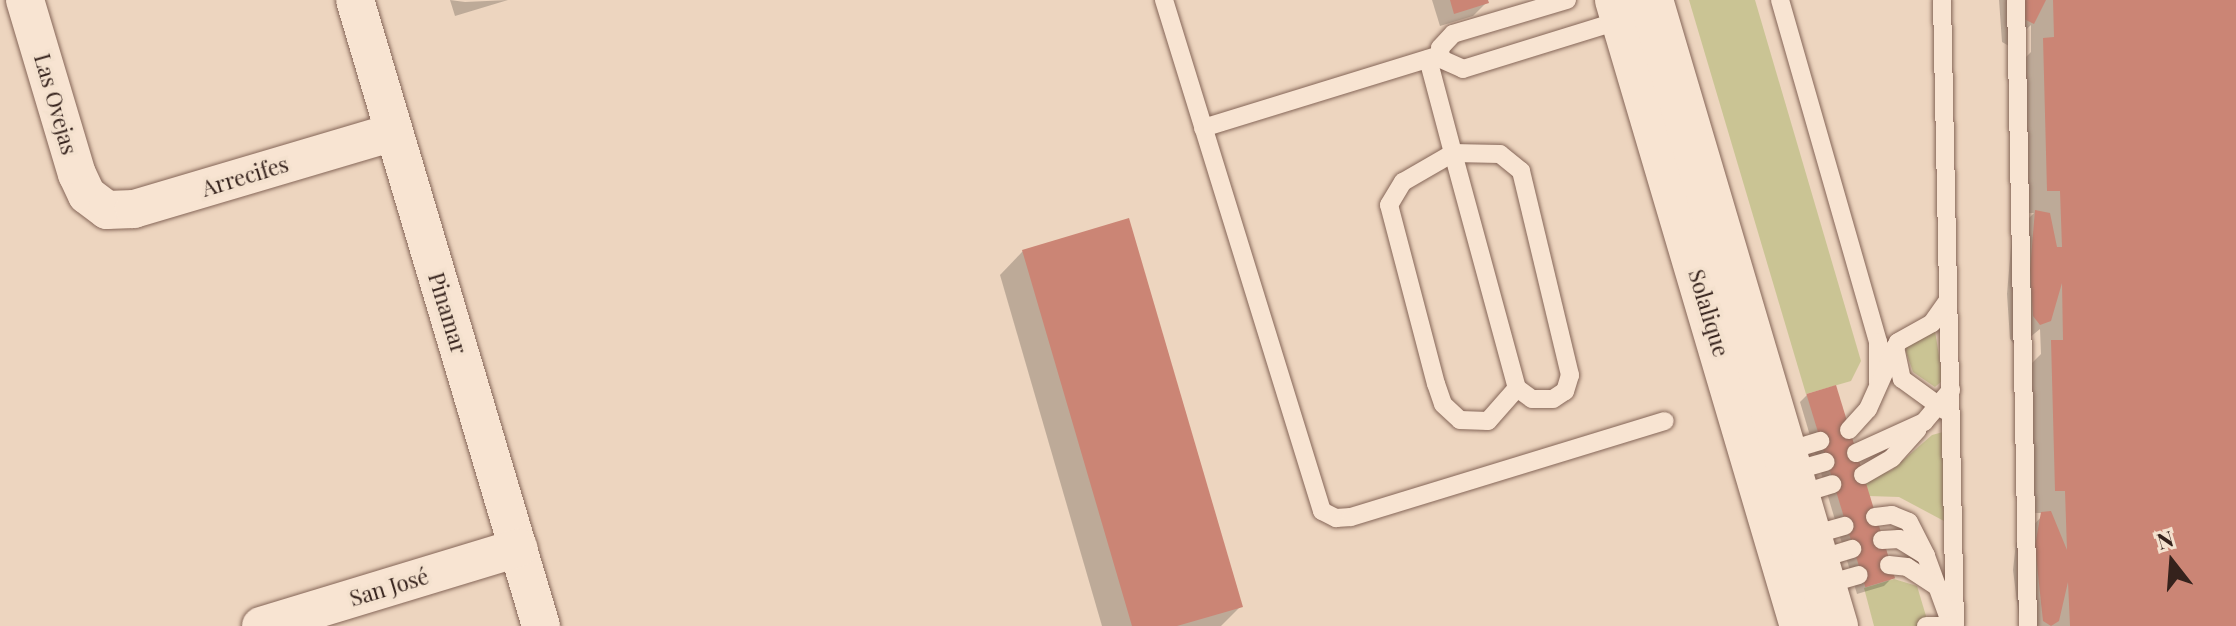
<!DOCTYPE html>
<meta charset="utf-8">
<style>
body{margin:0}
#map{position:relative;width:2236px;height:626px;overflow:hidden;background:#edd5bf;font-family:"Playfair Display",serif}
div>[style]{position:absolute}
.green>*{inset:0;background:#cac494}
.shadow>*{inset:0;background:#0003}
.building>*{inset:0;background:#cb8575;transform-origin:0 0}
.roads{filter:drop-shadow(0 0 2px #856658) drop-shadow(0 0 2px #856658)}
.lane>*{height:18px;margin:-9px;padding:0 9px;transform-origin:9px;border-radius:9px;background:#f8e4d2}
.street>*{height:38px;margin:-19px;padding:0 19px;transform-origin:19px;border-radius:19px;background:#f8e4d2}
.secondary>*{height:44px;margin:-22px;padding:0 22px;transform-origin:22px;border-radius:22px;background:#f8e4d2}
span{translate:-50% -50%;white-space:nowrap;text-align:center;line-height:1.15;-webkit-text-stroke:7px #f4e1ce;paint-order:stroke}
.street-label{font-size:22px;color:#35221c}
.north{position:absolute;left:2132px;top:522px;width:80px;height:80px;-webkit-text-stroke:6px #f4e1ce;paint-order:stroke;rotate:343deg;font-size:22px;font-weight:700;line-height:32px;text-align:center;color:#35221c}
.north::after{content:'';display:block;margin:auto;width:28px;height:36px;background:#35221c;clip-path:polygon(50% 0,100% 100%,50% 72%,0 100%)}
</style>
<div id="map">
<div class="green">
<i style="clip-path:polygon(1689px 0,1755px 0,1861px 361px,1851px 381px,1806px 394px)"></i>
<i style="clip-path:polygon(1935px 331px,1943px 380px,1935px 387px,1913px 372px,1906px 352px,1906px 345px)"></i>
<i style="clip-path:polygon(1943px 432px,1944px 521px,1899px 497px,1869px 496px,1864px 481px,1892px 470px,1932px 435px)"></i>
<i style="clip-path:polygon(1894px 579px,1917px 586px,1929px 626px,1874px 626px,1864px 588px)"></i>
</div>
<div class="shadow">
<i style="clip-path:polygon(450px 0,465px 2px,508px 0,455px 16px)"></i>
<i style="clip-path:polygon(1432px 0,1486px 0,1487px 2px,1473px 16px,1440px 26px)"></i>
<i style="clip-path:polygon(1999px 0,2236px 0,2236px 626px,2020px 626px,2013px 570px,2016px 543px,2045px 513px,2033px 513px,2029px 366px,2041px 354px,2040px 329px,2017px 348px,2010px 339px,2007px 294px,2012px 235px,2034px 213px,2025px 213px,2020px 63px,2031px 52px,2031px 25px,2009px 46px,2002px 42px)"></i>
<i style="clip-path:polygon(1023px 251px,1241px 606px,1221px 626px,1102px 626px,1000px 275px)"></i>
<i style="clip-path:polygon(1807px 395px,1891px 579px,1884px 586px,1857px 594px,1800px 402px)"></i>
</div>
<div class="building">
<i style="clip-path:polygon(1450px 0,1488px 0,1489px 3px,1454px 14px)"></i>
<i style="clip-path:polygon(2023px 0,2046px 0,2034px 24px,2024px 19px)"></i>
<i style="clip-path:polygon(2053px 0,2236px 0,2236px 626px,2070px 626px,2068px 582px,2059px 621px,2051px 626px,2043px 621px,2035px 546px,2041px 512px,2051px 511px,2067px 550px,2065px 491px,2055px 491px,2051px 340px,2063px 340px,2062px 283px,2051px 321px,2040px 325px,2033px 316px,2030px 270px,2035px 210px,2050px 213px,2057px 247px,2062px 247px,2060px 191px,2047px 191px,2043px 38px,2054px 37px)"></i>
<i style="clip-path:polygon(1129px 218px,1243px 607px,1177px 626px,1132px 626px,1022px 250px)"></i>
<i style="left:1836px;top:385px;width:202px;height:31px;rotate:73deg"></i>
</div>
<div class="roads">
<div class="lane">
<i style="left:1164px;top:0;width:535px;rotate:72.82deg"></i>
<i style="left:1322px;top:511px;width:16px;rotate:27deg"></i>
<i style="left:1336px;top:518px;width:15px;rotate:-4deg"></i>
<i style="left:1351px;top:517px;width:328px;rotate:-17deg"></i>
<i style="left:1567px;top:0;width:119px;rotate:163.4deg"></i>
<i style="left:1453px;top:34px;width:19px;rotate:133deg"></i>
<i style="left:1440px;top:48px;width:11px;rotate:85deg"></i>
<i style="left:1441px;top:59px;width:24px;rotate:24deg"></i>
<i style="left:1463px;top:69px;width:170px;rotate:-17.2deg"></i>
<i style="left:1780px;top:0;width:356px;rotate:74deg"></i>
<i style="left:1878px;top:342px;width:41px;rotate:90deg"></i>
<i style="left:1942px;top:0;width:626px;rotate:88.81deg"></i>
<i style="left:2016px;top:0;width:626px;rotate:88.9deg"></i>
<i style="left:1428px;top:59px;width:97px;rotate:75.1deg"></i>
<i style="left:1453px;top:153px;width:47px;rotate:1.2deg"></i>
<i style="left:1500px;top:154px;width:27px;rotate:39deg"></i>
<i style="left:1521px;top:171px;width:210px;rotate:76.5deg"></i>
<i style="left:1570px;top:375px;width:17px;rotate:107deg"></i>
<i style="left:1565px;top:391px;width:14px;rotate:146deg"></i>
<i style="left:1553px;top:399px;width:21px;rotate:180deg"></i>
<i style="left:1532px;top:399px;width:19px;rotate:-144deg"></i>
<i style="left:1517px;top:388px;width:44px;rotate:131.3deg"></i>
<i style="left:1488px;top:421px;width:28px;rotate:-178deg"></i>
<i style="left:1460px;top:420px;width:23px;rotate:-137deg"></i>
<i style="left:1443px;top:404px;width:21px;rotate:-109deg"></i>
<i style="left:1436px;top:384px;width:185px;rotate:-104.7deg"></i>
<i style="left:1389px;top:205px;width:27px;rotate:-59deg"></i>
<i style="left:1403px;top:182px;width:58px;rotate:-30.1deg"></i>
<i style="left:1453px;top:153px;width:244px;rotate:74.8deg"></i>
<i style="left:1203px;top:128px;width:245px;rotate:-17.1deg"></i>
<i style="left:1895px;top:347px;width:33px;rotate:78deg"></i>
<i style="left:1902px;top:379px;width:54px;rotate:36deg"></i>
<i style="left:1849px;top:430px;width:28px;rotate:-48deg"></i>
<i style="left:1868px;top:409px;width:73px;rotate:-65.9deg"></i>
<i style="left:1898px;top:342px;width:39px;rotate:-29deg"></i>
<i style="left:1932px;top:323px;width:28px;rotate:-55deg"></i>
<i style="left:1784px;top:452px;width:38px;rotate:-17deg"></i>
<i style="left:1856px;top:453px;width:75px;rotate:-24.5deg"></i>
<i style="left:1924px;top:422px;width:42px;rotate:-49.8deg"></i>
<i style="left:1790px;top:472px;width:37px;rotate:-16deg"></i>
<i style="left:1863px;top:475px;width:34px;rotate:-30deg"></i>
<i style="left:1892px;top:458px;width:38px;rotate:-48deg"></i>
<i style="left:1797px;top:495px;width:37px;rotate:-17deg"></i>
<i style="left:1875px;top:517px;width:17px;rotate:-7deg"></i>
<i style="left:1892px;top:515px;width:18px;rotate:22deg"></i>
<i style="left:1909px;top:522px;width:37px;rotate:63deg"></i>
<i style="left:1809px;top:536px;width:37px;rotate:-16deg"></i>
<i style="left:1882px;top:540px;width:17px;rotate:-3deg"></i>
<i style="left:1899px;top:539px;width:32px;rotate:32deg"></i>
<i style="left:1926px;top:556px;width:67px;rotate:69.9deg"></i>
<i style="left:1816px;top:560px;width:38px;rotate:-17deg"></i>
<i style="left:1889px;top:565px;width:18px;rotate:6deg"></i>
<i style="left:1907px;top:567px;width:37px;rotate:33deg"></i>
<i style="left:1824px;top:585px;width:36px;rotate:-16deg"></i>
<i style="left:1926px;top:626px;width:20px"></i>
</div>
<div class="street">
<i style="left:25px;top:0;width:182px;rotate:73.4deg"></i>
<i style="left:77px;top:174px;width:23px;rotate:65deg"></i>
<i style="left:87px;top:195px;width:25px;rotate:37deg"></i>
<i style="left:107px;top:210px;width:27px;rotate:-2deg"></i>
<i style="left:134px;top:209px;width:271px;rotate:-16.5deg"></i>
<i style="left:355px;top:0;width:653px;rotate:73.45deg"></i>
<i style="left:261px;top:626px;width:269px;rotate:-16.9deg"></i>
</div>
<div class="secondary">
<i style="left:1617px;top:0;width:653px;rotate:73.54deg"></i>
<i style="left:1651px;top:0;width:653px;rotate:73.54deg"></i>
</div>
</div>
<div class="street-label">
<span style="left:56px;top:104px;rotate:74deg">Las Ovejas</span>
<span style="left:245px;top:176px;rotate:-17deg">Arrecifes</span>
<span style="left:448px;top:313px;rotate:73deg">Pinamar</span>
<span style="left:1709px;top:313px;rotate:73deg">Solalique</span>
<span style="left:389px;top:587px;rotate:-17deg">San José</span>
</div>
<div class="north">N</div>
</div>
